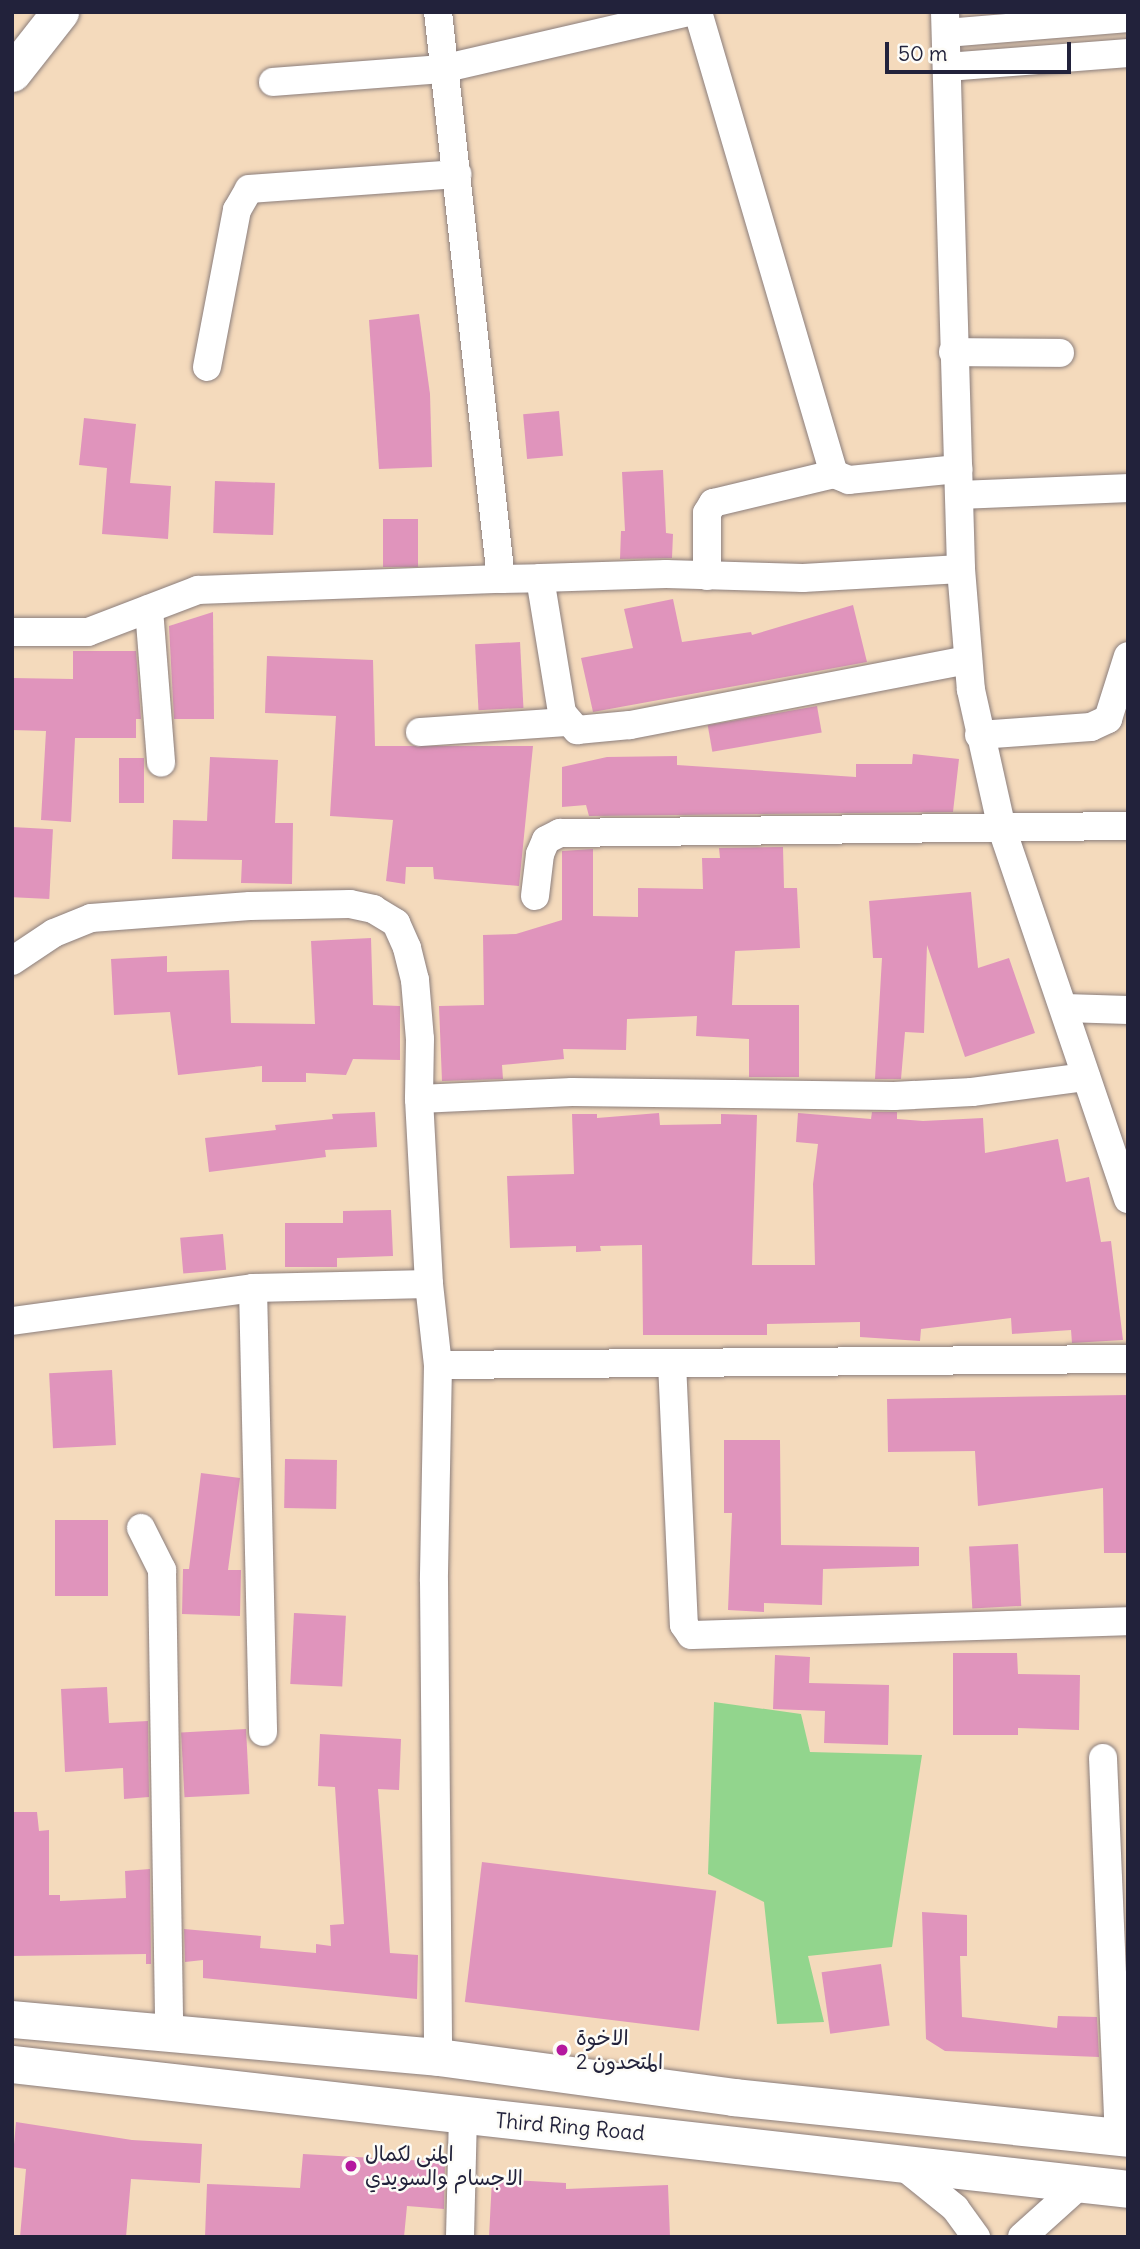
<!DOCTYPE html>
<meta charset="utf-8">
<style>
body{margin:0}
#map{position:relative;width:1140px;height:2249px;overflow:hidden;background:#f4dabc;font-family:Delius,"Playpen Sans Arabic",sans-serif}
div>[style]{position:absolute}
.green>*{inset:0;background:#92d58d}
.building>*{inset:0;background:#e094bc;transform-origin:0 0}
.roads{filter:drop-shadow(0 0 2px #8b7e7c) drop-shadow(0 0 2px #8b7e7c)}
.minor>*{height:28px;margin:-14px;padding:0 14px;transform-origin:14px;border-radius:14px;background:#fff}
.major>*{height:37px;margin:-18.5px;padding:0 18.5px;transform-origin:18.5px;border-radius:18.5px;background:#fff}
.dots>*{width:19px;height:19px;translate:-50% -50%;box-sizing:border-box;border:4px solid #fdfcf7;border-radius:50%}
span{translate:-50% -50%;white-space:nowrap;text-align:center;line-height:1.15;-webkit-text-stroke:5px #fdfcf7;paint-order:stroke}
.poi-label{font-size:21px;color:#22223b}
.left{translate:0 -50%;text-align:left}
.street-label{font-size:21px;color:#22223b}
.frame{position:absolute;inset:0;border:14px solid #22223b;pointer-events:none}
.scale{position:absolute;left:885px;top:42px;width:186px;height:32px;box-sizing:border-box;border:4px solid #22223b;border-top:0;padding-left:9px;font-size:21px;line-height:24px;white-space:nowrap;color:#22223b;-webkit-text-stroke:5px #fdfcf7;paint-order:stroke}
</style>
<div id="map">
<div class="green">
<i style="clip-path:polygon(714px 1702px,801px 1714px,810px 1752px,922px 1755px,892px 1947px,808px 1956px,824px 2022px,777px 2024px,764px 1902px,708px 1874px)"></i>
</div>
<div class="building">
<i style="clip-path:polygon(419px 314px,430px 394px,432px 467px,379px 469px,369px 320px)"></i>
<i style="left:559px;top:411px;width:45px;height:36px;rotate:85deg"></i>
<i style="clip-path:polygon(84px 418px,136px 424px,130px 483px,171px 486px,168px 539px,102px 534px,107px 468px,79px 465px)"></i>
<i style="clip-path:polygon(663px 470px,666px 533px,673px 534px,672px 558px,620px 559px,621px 531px,625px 531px,622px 472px)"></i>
<i style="left:215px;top:481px;width:60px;height:52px;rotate:2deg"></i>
<i style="left:383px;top:519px;width:35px;height:48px"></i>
<i style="clip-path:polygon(673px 599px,682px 642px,751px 632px,752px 635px,853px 605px,867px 662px,593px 712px,581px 658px,633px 648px,624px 609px)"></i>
<i style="clip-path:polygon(213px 612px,214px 719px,174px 719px,169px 626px)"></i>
<i style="left:520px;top:642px;width:66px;height:45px;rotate:87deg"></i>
<i style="clip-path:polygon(73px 651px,136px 651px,141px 719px,136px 719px,136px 738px,75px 738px,71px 822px,41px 820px,46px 731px,12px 730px,12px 678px,73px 679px)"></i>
<i style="clip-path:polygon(267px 656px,373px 660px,375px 746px,533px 746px,519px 886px,434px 879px,433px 867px,406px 867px,405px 884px,386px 881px,393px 820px,330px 816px,336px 716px,265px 713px)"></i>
<i style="left:817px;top:706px;width:27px;height:111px;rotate:80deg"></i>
<i style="clip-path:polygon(913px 754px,959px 759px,953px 812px,589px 816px,586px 805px,562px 807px,562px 767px,607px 757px,677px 756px,677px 765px,856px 777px,856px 764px,912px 764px)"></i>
<i style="clip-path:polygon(210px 757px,278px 760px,275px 823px,293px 823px,292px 884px,241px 883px,242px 860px,172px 859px,173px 820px,207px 821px)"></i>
<i style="left:119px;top:758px;width:25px;height:45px"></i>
<i style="left:12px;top:827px;width:41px;height:70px;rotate:3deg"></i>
<i style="clip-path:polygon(783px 847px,784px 888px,797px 888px,800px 948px,735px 951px,732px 1005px,799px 1005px,799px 1077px,749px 1077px,749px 1039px,696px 1036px,697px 1016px,627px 1019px,626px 1050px,563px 1049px,564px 1059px,502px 1065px,503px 1079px,442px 1081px,439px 1006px,484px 1005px,483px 935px,516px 934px,562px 920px,562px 851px,593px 849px,593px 916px,638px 917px,638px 888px,703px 889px,702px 858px,720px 858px,719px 848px)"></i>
<i style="clip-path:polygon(971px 892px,978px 968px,1009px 958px,1035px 1033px,965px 1057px,927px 945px,924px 1033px,905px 1032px,901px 1079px,875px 1079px,882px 958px,873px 958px,869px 901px)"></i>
<i style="clip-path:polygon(371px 938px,373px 1005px,400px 1006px,400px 1060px,353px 1059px,346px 1075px,306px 1073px,306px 1082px,262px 1082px,262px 1066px,178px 1075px,170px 1012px,114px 1015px,111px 959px,167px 956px,167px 972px,229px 970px,231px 1023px,315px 1024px,311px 941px)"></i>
<i style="clip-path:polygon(375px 1112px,377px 1147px,325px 1150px,326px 1157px,209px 1172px,205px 1138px,276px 1130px,275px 1125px,333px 1119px,332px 1114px)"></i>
<i style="clip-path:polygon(872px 1112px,897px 1112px,897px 1119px,923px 1121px,983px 1118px,985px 1153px,1058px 1139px,1066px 1182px,1089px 1177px,1101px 1242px,1111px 1241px,1123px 1340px,1072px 1343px,1071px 1330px,1012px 1334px,1011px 1318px,921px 1329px,920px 1341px,860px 1337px,860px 1322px,767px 1324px,767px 1335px,643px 1335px,642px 1245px,600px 1246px,601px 1251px,576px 1252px,576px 1246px,510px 1248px,507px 1176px,574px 1174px,572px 1114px,597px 1114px,597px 1118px,659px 1113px,660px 1125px,721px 1124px,721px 1114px,757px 1115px,752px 1265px,815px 1265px,813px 1184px,818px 1144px,796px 1142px,798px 1113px,871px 1119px)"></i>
<i style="clip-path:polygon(391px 1210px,393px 1256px,337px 1258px,337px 1267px,285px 1267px,285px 1223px,343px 1223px,343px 1211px)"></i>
<i style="left:223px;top:1234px;width:36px;height:43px;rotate:85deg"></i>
<i style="left:112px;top:1370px;width:75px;height:63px;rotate:87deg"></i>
<i style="clip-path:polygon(1128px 1395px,1128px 1553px,1104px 1553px,1103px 1488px,978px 1506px,975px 1451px,888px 1452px,887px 1399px)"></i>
<i style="clip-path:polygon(724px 1440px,780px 1440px,781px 1545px,919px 1547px,919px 1566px,823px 1569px,822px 1605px,764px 1603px,764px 1612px,728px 1610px,732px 1513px,724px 1513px)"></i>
<i style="left:285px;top:1459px;width:52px;height:49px;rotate:1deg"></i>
<i style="clip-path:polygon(201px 1473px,240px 1478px,228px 1570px,241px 1570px,240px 1616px,182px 1614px,183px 1569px,189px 1569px)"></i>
<i style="left:55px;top:1520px;width:53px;height:76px"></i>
<i style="left:1018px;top:1544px;width:62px;height:49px;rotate:87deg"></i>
<i style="left:294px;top:1613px;width:52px;height:71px;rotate:3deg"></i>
<i style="clip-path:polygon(953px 1653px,1017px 1653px,1018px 1674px,1080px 1675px,1079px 1730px,1018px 1728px,1018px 1735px,953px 1735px)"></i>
<i style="clip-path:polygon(775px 1655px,810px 1657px,809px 1683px,889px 1685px,888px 1745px,824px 1743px,825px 1711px,773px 1709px)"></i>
<i style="clip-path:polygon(107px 1687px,109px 1723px,148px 1721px,149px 1797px,124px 1799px,123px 1768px,65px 1772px,61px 1689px)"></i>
<i style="left:246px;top:1729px;width:65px;height:65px;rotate:87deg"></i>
<i style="clip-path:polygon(320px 1734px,401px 1739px,399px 1790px,378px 1789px,390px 1953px,418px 1955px,417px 1999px,203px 1978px,203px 1960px,185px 1962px,184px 1929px,261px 1936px,260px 1948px,316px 1953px,316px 1944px,331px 1946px,330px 1925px,344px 1924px,335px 1787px,318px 1786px)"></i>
<i style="clip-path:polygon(12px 1812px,37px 1812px,39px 1831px,49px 1830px,49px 1895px,60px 1895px,60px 1901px,126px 1898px,125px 1871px,150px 1869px,151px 1964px,146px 1964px,146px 1954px,12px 1956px)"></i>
<i style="left:482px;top:1862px;width:236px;height:141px;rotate:7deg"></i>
<i style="clip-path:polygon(922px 1912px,967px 1915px,967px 1956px,960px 1956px,962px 2017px,1057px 2028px,1058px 2016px,1097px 2017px,1099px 2057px,945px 2051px,926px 2039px)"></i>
<i style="left:881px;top:1964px;width:62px;height:60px;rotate:82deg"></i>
<i style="clip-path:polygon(16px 2122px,132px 2140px,202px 2144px,200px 2183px,131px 2179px,126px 2237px,20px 2237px,26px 2169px,12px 2167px)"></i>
<i style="clip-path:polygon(303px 2154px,445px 2162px,444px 2209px,407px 2206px,404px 2237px,205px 2237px,207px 2184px,300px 2188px)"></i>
<i style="clip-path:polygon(492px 2179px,566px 2183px,566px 2189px,668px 2185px,670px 2237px,489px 2237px)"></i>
</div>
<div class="roads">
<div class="minor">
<i style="left:698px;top:12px;width:482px;rotate:73.6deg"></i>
<i style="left:834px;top:474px;width:16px;rotate:22deg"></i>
<i style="left:849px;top:480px;width:110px;rotate:-5.8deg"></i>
<i style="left:945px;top:12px;width:557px;rotate:88.35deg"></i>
<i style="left:961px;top:569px;width:121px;rotate:85.3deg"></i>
<i style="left:971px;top:690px;width:142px;rotate:77.4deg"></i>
<i style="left:1002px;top:829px;width:391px;rotate:71.2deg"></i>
<i style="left:946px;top:33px;width:183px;rotate:-4.7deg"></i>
<i style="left:947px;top:67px;width:182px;rotate:-4.4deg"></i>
<i style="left:273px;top:82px;width:169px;rotate:-4.4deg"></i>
<i style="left:442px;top:69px;width:253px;rotate:-13deg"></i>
<i style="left:953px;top:352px;width:107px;rotate:0.5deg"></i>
<i style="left:207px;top:367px;width:160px;rotate:-79.2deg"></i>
<i style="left:237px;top:210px;width:24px;rotate:-60deg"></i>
<i style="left:249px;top:189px;width:209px;rotate:-4.1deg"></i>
<i style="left:961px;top:495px;width:167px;rotate:-2.4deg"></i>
<i style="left:707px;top:576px;width:63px;rotate:-90deg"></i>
<i style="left:707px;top:513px;width:12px;rotate:-59deg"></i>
<i style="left:713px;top:503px;width:124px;rotate:-13.5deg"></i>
<i style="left:540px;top:578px;width:126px;rotate:-1.8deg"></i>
<i style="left:666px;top:574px;width:137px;rotate:1.7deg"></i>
<i style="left:803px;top:578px;width:158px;rotate:-3.3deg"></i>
<i style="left:501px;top:579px;width:39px;rotate:-1deg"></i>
<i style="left:540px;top:578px;width:137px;rotate:80.7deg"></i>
<i style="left:562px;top:713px;width:23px;rotate:49deg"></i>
<i style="left:577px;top:730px;width:53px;rotate:-5.4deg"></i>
<i style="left:630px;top:725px;width:344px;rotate:-10.9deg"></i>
<i style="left:149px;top:609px;width:154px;rotate:85.5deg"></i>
<i style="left:12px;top:632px;width:76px"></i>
<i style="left:88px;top:632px;width:118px;rotate:-20.9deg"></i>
<i style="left:198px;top:590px;width:303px;rotate:-2.1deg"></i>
<i style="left:501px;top:579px;width:570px;rotate:-96.34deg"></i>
<i style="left:420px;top:732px;width:147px;rotate:-3.9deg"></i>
<i style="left:979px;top:735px;width:112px;rotate:-4.1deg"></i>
<i style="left:1091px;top:727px;width:19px;rotate:-25deg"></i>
<i style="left:1108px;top:719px;width:66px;rotate:-72.4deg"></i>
<i style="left:535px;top:896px;width:42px;rotate:-83.2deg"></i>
<i style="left:540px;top:854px;width:15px;rotate:-67deg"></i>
<i style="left:546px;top:840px;width:16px;rotate:-27deg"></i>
<i style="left:560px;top:833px;width:568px;rotate:-0.71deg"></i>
<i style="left:12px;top:961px;width:50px;rotate:-33.7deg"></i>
<i style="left:54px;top:933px;width:40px;rotate:-22deg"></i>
<i style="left:91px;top:918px;width:159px;rotate:-4.3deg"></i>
<i style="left:250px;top:906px;width:100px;rotate:-1.1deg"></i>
<i style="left:350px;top:904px;width:24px;rotate:12deg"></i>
<i style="left:373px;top:909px;width:27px;rotate:31deg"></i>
<i style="left:396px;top:923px;width:27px;rotate:66deg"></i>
<i style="left:407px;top:948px;width:33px;rotate:76deg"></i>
<i style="left:415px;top:980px;width:59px;rotate:85.2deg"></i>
<i style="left:420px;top:1039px;width:60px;rotate:91deg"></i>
<i style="left:419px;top:1099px;width:185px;rotate:86.9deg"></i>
<i style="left:429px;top:1284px;width:81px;rotate:83.7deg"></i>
<i style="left:438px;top:1365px;width:216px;rotate:91.1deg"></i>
<i style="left:434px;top:1581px;width:476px;rotate:89.5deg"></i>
<i style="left:1065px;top:1008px;width:63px;rotate:1.8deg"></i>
<i style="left:419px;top:1099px;width:153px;rotate:-2.6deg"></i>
<i style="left:572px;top:1092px;width:322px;rotate:0.7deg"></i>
<i style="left:894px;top:1096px;width:78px;rotate:-2.9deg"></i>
<i style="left:972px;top:1092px;width:115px;rotate:-7.5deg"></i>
<i style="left:253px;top:1288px;width:444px;rotate:88.7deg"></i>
<i style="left:12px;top:1321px;width:243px;rotate:-7.8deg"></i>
<i style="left:253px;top:1288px;width:176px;rotate:-1.3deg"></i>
<i style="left:672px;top:1363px;width:262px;rotate:87.4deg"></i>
<i style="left:684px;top:1625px;width:12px;rotate:55deg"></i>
<i style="left:691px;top:1635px;width:437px;rotate:-1.8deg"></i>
<i style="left:438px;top:1365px;width:690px;rotate:-0.5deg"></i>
<i style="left:141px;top:1528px;width:47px;rotate:63.4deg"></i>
<i style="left:162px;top:1570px;width:465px;rotate:89.1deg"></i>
<i style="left:1103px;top:1758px;width:379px;rotate:87.6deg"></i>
<i style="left:897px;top:2161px;width:75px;rotate:39deg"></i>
<i style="left:955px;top:2208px;width:36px;rotate:54deg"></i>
<i style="left:460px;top:2237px;width:120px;rotate:-88.6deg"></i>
<i style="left:1022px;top:2237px;width:81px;rotate:-42deg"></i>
</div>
<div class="major">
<i style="left:12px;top:73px;width:78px;rotate:-51.8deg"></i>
<i style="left:12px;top:2019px;width:428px;rotate:5.1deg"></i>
<i style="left:438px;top:2057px;width:298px;rotate:7.7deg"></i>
<i style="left:733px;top:2097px;width:397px;rotate:5.9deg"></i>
<i style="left:12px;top:2064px;width:1123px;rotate:6.39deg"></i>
</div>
</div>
<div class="dots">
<i style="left:562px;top:2050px;background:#b5179e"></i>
<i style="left:351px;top:2166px;background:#b5179e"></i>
</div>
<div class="poi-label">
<span class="left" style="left:576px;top:2050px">الاخوة<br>المتحدون 2</span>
<span class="left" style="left:365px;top:2166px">المنى لكمال<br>الاجسام والسويدي</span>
</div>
<div class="street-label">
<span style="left:570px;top:2127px;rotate:5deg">Third Ring Road</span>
</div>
<div class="frame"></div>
<div class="scale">50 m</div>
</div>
